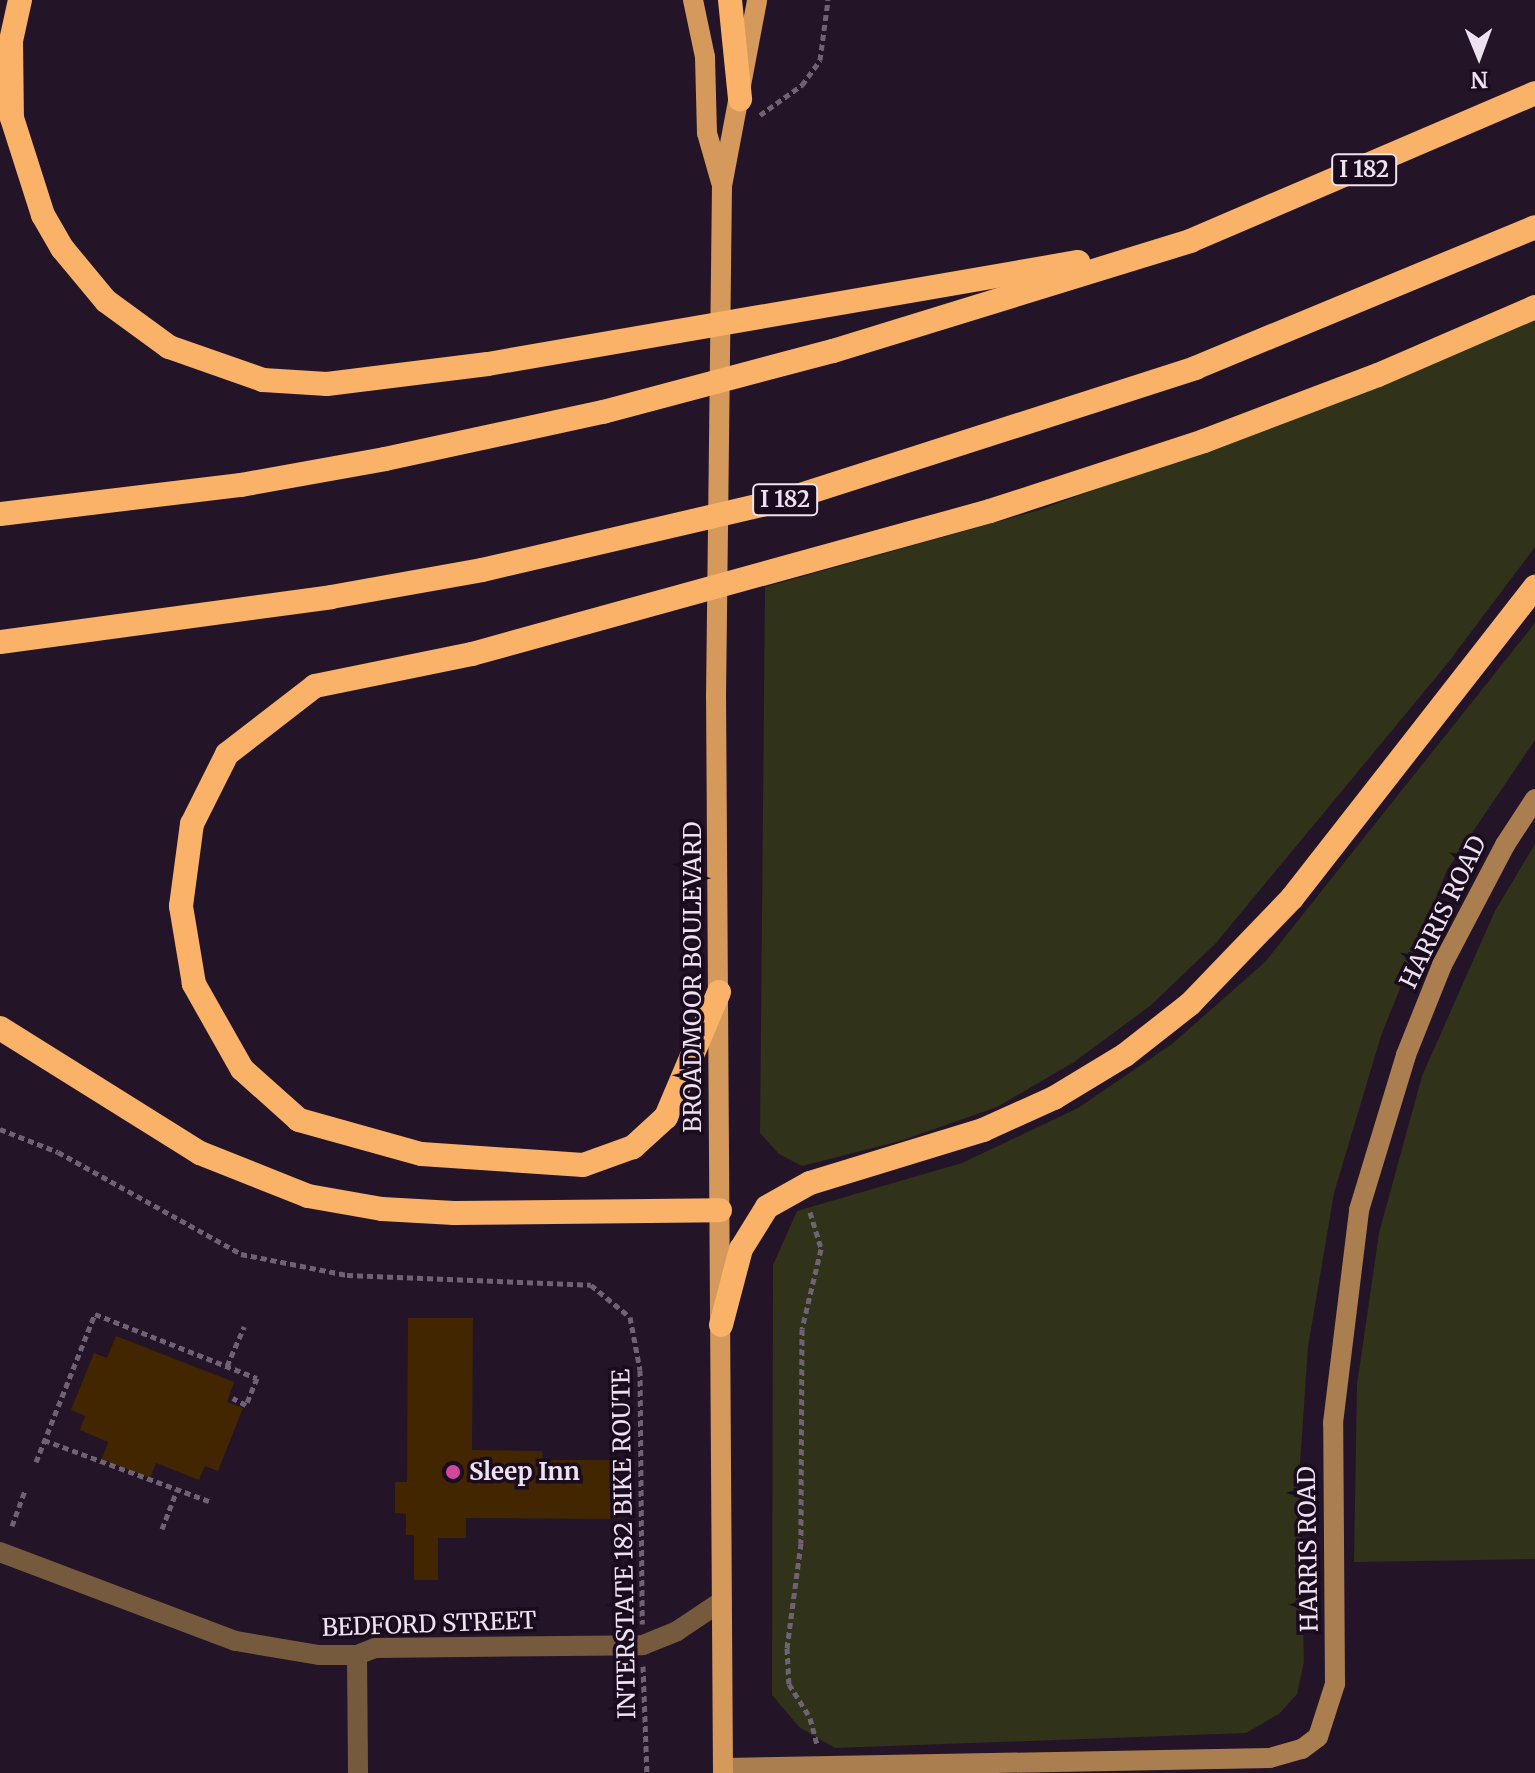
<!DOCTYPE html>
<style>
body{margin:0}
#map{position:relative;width:1535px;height:1773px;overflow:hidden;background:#241428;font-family:Merriweather,serif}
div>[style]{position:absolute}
.green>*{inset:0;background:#303219}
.building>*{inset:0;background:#412600}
.path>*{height:5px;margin-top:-2.5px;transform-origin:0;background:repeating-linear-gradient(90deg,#706274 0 6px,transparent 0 10px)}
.street>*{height:20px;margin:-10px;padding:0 10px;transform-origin:10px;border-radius:10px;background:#765a3e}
.secondary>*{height:20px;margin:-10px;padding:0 10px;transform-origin:10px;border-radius:10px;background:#ab7e4f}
.primary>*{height:20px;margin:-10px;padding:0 10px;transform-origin:10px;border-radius:10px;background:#d4995b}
.highway>*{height:24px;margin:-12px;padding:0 12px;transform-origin:12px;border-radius:12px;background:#f9b267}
.dots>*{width:22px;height:22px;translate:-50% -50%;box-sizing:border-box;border:4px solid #1a0b1e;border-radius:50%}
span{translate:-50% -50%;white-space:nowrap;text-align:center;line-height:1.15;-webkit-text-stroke:7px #1a0b1e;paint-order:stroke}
.shield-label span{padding:2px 6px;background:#1a0b1e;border:2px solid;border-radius:6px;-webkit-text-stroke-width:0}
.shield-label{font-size:22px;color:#ede2f0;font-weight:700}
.street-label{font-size:24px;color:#ede2f0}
.poi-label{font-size:24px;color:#ede2f0;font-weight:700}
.left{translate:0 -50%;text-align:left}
.north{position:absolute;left:1439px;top:16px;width:80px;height:80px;-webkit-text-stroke:6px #1a0b1e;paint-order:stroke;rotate:179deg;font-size:22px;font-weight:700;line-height:32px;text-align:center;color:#ede2f0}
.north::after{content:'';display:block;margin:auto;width:28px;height:36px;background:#ede2f0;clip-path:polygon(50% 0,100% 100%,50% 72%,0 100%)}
</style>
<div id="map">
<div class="green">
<i style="clip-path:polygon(1535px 315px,1535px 547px,1447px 664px,1216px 943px,1150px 1006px,1074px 1062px,997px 1107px,900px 1141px,802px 1166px,779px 1154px,760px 1133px,765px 587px,1039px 510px,1329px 404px)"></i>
<i style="clip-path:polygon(1535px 623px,1535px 740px,1447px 870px,1381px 1036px,1334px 1193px,1308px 1347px,1299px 1478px,1304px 1662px,1297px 1694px,1279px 1714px,1246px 1733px,835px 1748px,799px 1727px,772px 1695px,773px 1265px,797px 1211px,962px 1163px,1078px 1108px,1172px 1044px,1265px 962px)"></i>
<i style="clip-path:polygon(1535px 844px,1535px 1559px,1354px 1562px,1357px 1385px,1379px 1233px,1422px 1076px,1495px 911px)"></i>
</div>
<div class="building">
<i style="clip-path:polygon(408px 1318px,473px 1318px,472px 1450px,542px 1451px,543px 1460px,619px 1460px,619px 1519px,466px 1518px,466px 1538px,438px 1538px,438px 1580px,414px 1580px,414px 1535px,406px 1535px,406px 1514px,395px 1513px,395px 1482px,407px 1482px)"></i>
<i style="clip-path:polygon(116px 1336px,234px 1382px,227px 1402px,243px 1408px,218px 1471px,205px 1466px,199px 1480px,156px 1463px,150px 1478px,102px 1459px,108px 1442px,80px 1430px,85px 1416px,71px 1410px,94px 1353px,107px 1358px)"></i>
</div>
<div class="path">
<i style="left:760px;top:115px;width:52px;rotate:-35.5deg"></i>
<i style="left:802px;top:85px;width:31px;rotate:-54deg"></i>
<i style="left:820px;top:60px;width:61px;rotate:-82.4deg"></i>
<i style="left:0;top:1129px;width:62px;rotate:21.6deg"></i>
<i style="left:58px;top:1152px;width:210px;rotate:29.1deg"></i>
<i style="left:241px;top:1254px;width:108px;rotate:11.2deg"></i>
<i style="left:347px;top:1275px;width:244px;rotate:2.3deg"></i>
<i style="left:591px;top:1285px;width:50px;rotate:39.4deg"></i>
<i style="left:630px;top:1317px;width:54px;rotate:79.3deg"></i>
<i style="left:640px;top:1370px;width:254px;rotate:89.5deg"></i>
<i style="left:810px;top:1212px;width:39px;rotate:73deg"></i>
<i style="left:821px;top:1249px;width:82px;rotate:103.4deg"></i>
<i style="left:802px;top:1329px;width:214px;rotate:90.3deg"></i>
<i style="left:801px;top:1543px;width:106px;rotate:97.6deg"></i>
<i style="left:787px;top:1648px;width:36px;rotate:87deg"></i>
<i style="left:789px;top:1684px;width:40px;rotate:58deg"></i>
<i style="left:810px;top:1718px;width:28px;rotate:75deg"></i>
<i style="left:227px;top:1366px;width:43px;rotate:-66.4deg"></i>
<i style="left:44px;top:1440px;width:176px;rotate:20.3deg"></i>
<i style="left:36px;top:1462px;width:159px;rotate:-68.3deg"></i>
<i style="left:95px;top:1314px;width:174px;rotate:21.6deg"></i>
<i style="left:257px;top:1378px;width:29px;rotate:112deg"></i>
<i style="left:246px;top:1405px;width:15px;rotate:-152deg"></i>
<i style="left:12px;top:1526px;width:37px;rotate:-70deg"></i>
<i style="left:162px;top:1529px;width:42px;rotate:-69deg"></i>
<i style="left:643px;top:1666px;width:107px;rotate:87.9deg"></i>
</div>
<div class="street">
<i style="left:0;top:1552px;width:252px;rotate:20.7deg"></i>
<i style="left:236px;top:1641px;width:84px;rotate:9.6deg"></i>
<i style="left:319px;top:1655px;width:38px"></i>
<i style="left:357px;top:1655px;width:19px;rotate:-21deg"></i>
<i style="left:375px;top:1648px;width:268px;rotate:-0.6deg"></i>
<i style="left:643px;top:1645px;width:37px;rotate:-22deg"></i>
<i style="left:677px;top:1631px;width:54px;rotate:-33.7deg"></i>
<i style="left:357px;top:1655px;width:118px;rotate:89.5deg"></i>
</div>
<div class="secondary">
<i style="left:724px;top:1768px;width:546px;rotate:-1.05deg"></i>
<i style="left:1270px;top:1758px;width:33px;rotate:-16deg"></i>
<i style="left:1302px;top:1749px;width:20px;rotate:-37deg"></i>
<i style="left:1318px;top:1737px;width:56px;rotate:-72.2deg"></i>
<i style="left:1335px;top:1684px;width:261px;rotate:-90.4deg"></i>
<i style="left:1333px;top:1423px;width:215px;rotate:-83deg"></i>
<i style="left:1359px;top:1210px;width:162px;rotate:-73.1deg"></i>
<i style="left:1406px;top:1055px;width:97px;rotate:-68.2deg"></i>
<i style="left:1442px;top:965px;width:136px;rotate:-62.3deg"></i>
<i style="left:1505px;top:845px;width:55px;rotate:-56.9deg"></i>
</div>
<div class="primary">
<i style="left:693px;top:0;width:58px;rotate:78.1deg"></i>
<i style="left:705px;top:57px;width:76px;rotate:88.5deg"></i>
<i style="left:707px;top:133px;width:51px;rotate:74.1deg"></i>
<i style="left:723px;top:1773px;width:1075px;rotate:-90.37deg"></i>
<i style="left:716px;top:698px;width:512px;rotate:-89.33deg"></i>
<i style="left:722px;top:186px;width:189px;rotate:-79.3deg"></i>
</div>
<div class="highway">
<i style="left:20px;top:0;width:42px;rotate:102.4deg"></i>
<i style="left:11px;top:41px;width:77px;rotate:89.3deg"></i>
<i style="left:12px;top:118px;width:102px;rotate:72.3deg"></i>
<i style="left:43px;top:215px;width:38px;rotate:60deg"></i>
<i style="left:62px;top:248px;width:69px;rotate:50.3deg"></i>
<i style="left:106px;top:301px;width:78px;rotate:36.1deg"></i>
<i style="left:169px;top:347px;width:100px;rotate:19.3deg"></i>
<i style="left:263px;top:380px;width:64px;rotate:3.6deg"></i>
<i style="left:327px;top:384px;width:162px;rotate:-7.1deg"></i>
<i style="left:488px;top:364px;width:599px;rotate:-9.81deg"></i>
<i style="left:730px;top:0;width:100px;rotate:84.2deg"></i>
<i style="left:0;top:514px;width:243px;rotate:-6.9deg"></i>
<i style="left:241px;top:485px;width:146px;rotate:-10.2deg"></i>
<i style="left:385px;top:459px;width:223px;rotate:-12.2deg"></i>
<i style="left:603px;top:412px;width:238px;rotate:-14.9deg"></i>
<i style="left:833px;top:351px;width:374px;rotate:-17.1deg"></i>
<i style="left:1190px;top:241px;width:375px;rotate:-23.2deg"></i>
<i style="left:0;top:642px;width:334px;rotate:-7.7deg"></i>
<i style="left:331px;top:597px;width:153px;rotate:-10.1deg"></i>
<i style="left:482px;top:570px;width:314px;rotate:-13.1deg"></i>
<i style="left:788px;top:499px;width:428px;rotate:-17.8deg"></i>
<i style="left:1195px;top:368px;width:368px;rotate:-22.5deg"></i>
<i style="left:719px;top:992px;width:136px;rotate:113deg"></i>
<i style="left:666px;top:1117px;width:45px;rotate:137.7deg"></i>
<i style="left:633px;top:1147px;width:53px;rotate:160.2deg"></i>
<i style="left:583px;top:1165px;width:162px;rotate:-176.1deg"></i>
<i style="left:421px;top:1154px;width:127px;rotate:-164.4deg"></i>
<i style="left:299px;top:1120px;width:76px;rotate:-138.2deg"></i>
<i style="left:242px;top:1069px;width:98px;rotate:-119.5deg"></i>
<i style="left:194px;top:984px;width:79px;rotate:-99.5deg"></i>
<i style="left:181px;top:906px;width:83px;rotate:-82.4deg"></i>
<i style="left:192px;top:824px;width:78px;rotate:-63.4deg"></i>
<i style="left:227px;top:754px;width:111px;rotate:-37.7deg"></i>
<i style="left:315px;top:686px;width:160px;rotate:-11.5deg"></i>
<i style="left:472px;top:654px;width:537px;rotate:-15.43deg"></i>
<i style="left:990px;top:511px;width:225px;rotate:-18.1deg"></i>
<i style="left:1204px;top:441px;width:186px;rotate:-20.8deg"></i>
<i style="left:1378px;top:375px;width:171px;rotate:-23.4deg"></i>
<i style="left:0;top:1028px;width:236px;rotate:32deg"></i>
<i style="left:200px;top:1153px;width:116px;rotate:21.7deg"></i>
<i style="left:308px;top:1196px;width:75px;rotate:10deg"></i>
<i style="left:382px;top:1209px;width:72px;rotate:3.2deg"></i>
<i style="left:454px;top:1213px;width:266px;rotate:-0.6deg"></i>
<i style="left:721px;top:1325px;width:79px;rotate:-75.3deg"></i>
<i style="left:741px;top:1249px;width:49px;rotate:-58.2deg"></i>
<i style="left:767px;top:1207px;width:49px;rotate:-29.2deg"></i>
<i style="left:810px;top:1183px;width:181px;rotate:-17deg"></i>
<i style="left:983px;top:1130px;width:78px;rotate:-24.3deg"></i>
<i style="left:1054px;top:1098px;width:83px;rotate:-31.2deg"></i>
<i style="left:1125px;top:1055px;width:83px;rotate:-38.1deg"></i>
<i style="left:1190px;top:1004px;width:147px;rotate:-46.1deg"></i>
<i style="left:1292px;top:898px;width:395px;rotate:-52deg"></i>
</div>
<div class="dots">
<i style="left:453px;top:1472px;background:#d1479c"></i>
</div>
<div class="shield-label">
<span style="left:1364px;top:170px">I 182</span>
<span style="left:785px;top:500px">I 182</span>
</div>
<div class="street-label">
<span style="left:1443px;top:912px;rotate:-64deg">HARRIS ROAD</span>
<span style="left:693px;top:977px;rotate:-90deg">BROADMOOR BOULEVARD</span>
<span style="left:624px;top:1544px;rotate:-91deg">INTERSTATE 182 BIKE ROUTE</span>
<span style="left:1308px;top:1549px;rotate:-91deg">HARRIS ROAD</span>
<span style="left:429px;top:1624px;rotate:-2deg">BEDFORD STREET</span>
</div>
<div class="poi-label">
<span class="left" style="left:469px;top:1472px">Sleep Inn</span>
</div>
<div class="north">N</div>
</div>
